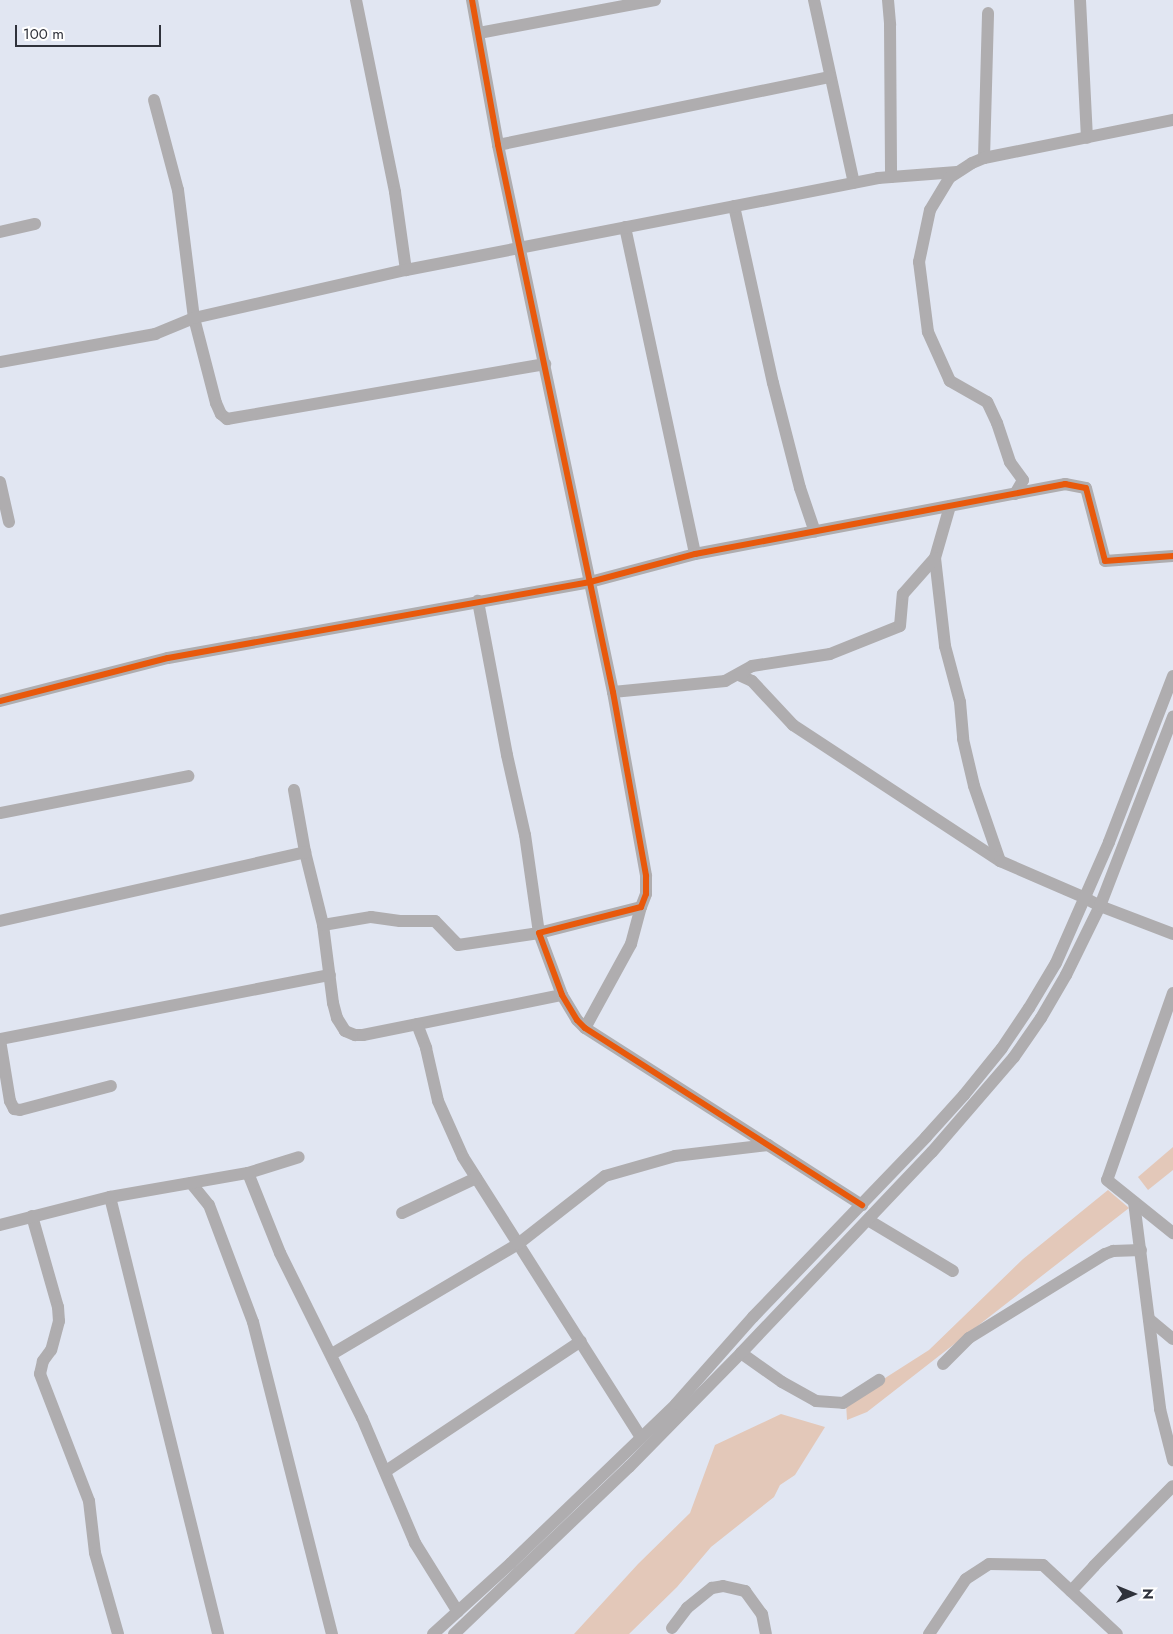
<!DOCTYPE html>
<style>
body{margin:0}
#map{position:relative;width:1173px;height:1634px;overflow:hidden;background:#e1e6f2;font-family:Jost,sans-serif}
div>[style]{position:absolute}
.green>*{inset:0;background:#e3c8b9}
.minor>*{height:12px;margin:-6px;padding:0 6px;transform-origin:6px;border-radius:6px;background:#afadaf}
.cycleway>*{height:6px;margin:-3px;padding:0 3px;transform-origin:3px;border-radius:3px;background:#e8590c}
span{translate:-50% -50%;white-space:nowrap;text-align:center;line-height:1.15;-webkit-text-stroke:4.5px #fff;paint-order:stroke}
.north{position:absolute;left:1108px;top:1569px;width:50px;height:50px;-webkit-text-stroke:4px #fff;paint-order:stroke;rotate:90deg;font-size:14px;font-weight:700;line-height:20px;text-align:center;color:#2f323b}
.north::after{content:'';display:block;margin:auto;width:18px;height:22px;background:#2f323b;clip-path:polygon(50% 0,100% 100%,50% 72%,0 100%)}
.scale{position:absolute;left:15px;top:25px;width:146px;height:22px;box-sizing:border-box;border:2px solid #2f323b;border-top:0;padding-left:6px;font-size:15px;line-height:18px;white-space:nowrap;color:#2f323b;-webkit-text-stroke:4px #fff;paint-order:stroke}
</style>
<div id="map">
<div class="green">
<i style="clip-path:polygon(1173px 1147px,1173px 1170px,1148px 1190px,1138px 1177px)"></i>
<i style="clip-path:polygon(1108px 1190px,1129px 1208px,867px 1412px,847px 1420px,846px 1403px,929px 1350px,1023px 1259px)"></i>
<i style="clip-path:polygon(781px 1414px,825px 1427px,795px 1475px,780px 1485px,774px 1497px,711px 1547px,677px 1587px,629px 1634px,574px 1634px,638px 1564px,690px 1513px,715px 1445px)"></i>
</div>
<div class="minor">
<i style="left:356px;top:0;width:196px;rotate:78.5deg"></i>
<i style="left:395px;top:192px;width:79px;rotate:82deg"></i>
<i style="left:472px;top:0;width:147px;rotate:79.8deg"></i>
<i style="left:498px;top:145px;width:559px;rotate:78.13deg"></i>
<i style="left:613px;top:692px;width:187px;rotate:79.8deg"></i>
<i style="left:646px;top:876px;width:18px;rotate:90deg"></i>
<i style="left:646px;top:894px;width:14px;rotate:111deg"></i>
<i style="left:641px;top:907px;width:105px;rotate:165.7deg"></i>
<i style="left:539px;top:933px;width:66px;rotate:69.6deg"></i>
<i style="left:562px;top:995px;width:29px;rotate:59deg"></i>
<i style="left:577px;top:1020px;width:11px;rotate:45deg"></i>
<i style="left:585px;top:1028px;width:329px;rotate:32.6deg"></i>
<i style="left:814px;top:0;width:187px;rotate:77.7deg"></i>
<i style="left:888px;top:0;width:25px;rotate:85deg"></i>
<i style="left:890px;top:25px;width:152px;rotate:89.6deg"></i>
<i style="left:1080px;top:0;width:138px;rotate:87.1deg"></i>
<i style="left:479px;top:33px;width:179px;rotate:-10.6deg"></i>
<i style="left:154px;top:100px;width:93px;rotate:75.1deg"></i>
<i style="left:178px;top:190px;width:129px;rotate:82.9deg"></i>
<i style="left:194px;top:318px;width:88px;rotate:75.5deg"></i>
<i style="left:216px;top:403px;width:12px;rotate:66deg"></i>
<i style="left:221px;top:414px;width:8px;rotate:40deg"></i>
<i style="left:227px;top:419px;width:323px;rotate:-9.8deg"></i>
<i style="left:498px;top:145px;width:339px;rotate:-11.6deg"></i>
<i style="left:984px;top:158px;width:145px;rotate:-88.4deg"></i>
<i style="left:734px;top:206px;width:181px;rotate:77.6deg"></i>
<i style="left:773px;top:383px;width:108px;rotate:75.6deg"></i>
<i style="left:800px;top:488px;width:46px;rotate:71.2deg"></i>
<i style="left:625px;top:227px;width:334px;rotate:77.9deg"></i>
<i style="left:0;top:232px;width:36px;rotate:-13deg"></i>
<i style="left:0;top:362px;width:158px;rotate:-10.2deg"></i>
<i style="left:155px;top:334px;width:42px;rotate:-22.3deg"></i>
<i style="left:194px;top:318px;width:217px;rotate:-12.8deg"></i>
<i style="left:406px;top:270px;width:481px;rotate:-11deg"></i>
<i style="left:878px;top:178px;width:79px;rotate:-4.3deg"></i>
<i style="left:0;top:482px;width:41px;rotate:77.3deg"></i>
<i style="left:1015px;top:494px;width:16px;rotate:-60deg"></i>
<i style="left:1023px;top:480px;width:22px;rotate:-126deg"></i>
<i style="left:1010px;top:462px;width:41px;rotate:-108.4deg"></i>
<i style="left:997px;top:423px;width:23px;rotate:-115deg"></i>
<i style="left:987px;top:402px;width:43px;rotate:-150.4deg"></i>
<i style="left:950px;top:381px;width:54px;rotate:-114.2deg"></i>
<i style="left:928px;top:332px;width:71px;rotate:-97.3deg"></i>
<i style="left:919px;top:262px;width:53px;rotate:-78.1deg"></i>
<i style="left:930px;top:210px;width:37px;rotate:-59deg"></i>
<i style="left:949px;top:178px;width:27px;rotate:-33deg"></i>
<i style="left:972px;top:163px;width:13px;rotate:-23deg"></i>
<i style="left:984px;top:158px;width:193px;rotate:-11.4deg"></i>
<i style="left:950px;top:506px;width:54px;rotate:106.1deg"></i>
<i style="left:935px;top:558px;width:89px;rotate:83.5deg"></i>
<i style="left:945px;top:646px;width:58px;rotate:75deg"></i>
<i style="left:960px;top:702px;width:37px;rotate:85deg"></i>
<i style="left:963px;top:739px;width:48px;rotate:76.8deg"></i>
<i style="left:974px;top:786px;width:79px;rotate:70.9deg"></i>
<i style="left:739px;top:675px;width:14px;rotate:25deg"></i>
<i style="left:752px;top:681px;width:60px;rotate:47deg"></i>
<i style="left:793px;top:725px;width:248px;rotate:33.3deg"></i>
<i style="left:1000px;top:861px;width:90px;rotate:23.4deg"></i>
<i style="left:1083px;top:897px;width:19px;rotate:28deg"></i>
<i style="left:1100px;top:906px;width:78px;rotate:21deg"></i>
<i style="left:613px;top:692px;width:113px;rotate:-5.6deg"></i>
<i style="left:725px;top:681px;width:31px;rotate:-29deg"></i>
<i style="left:752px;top:666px;width:79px;rotate:-8.7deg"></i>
<i style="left:830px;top:654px;width:75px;rotate:-21.8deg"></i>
<i style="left:900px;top:626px;width:32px;rotate:-85deg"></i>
<i style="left:903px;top:594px;width:48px;rotate:-48.4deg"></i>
<i style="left:0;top:701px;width:173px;rotate:-14.4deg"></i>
<i style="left:168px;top:658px;width:429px;rotate:-10.2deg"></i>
<i style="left:590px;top:582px;width:109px;rotate:-14.9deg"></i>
<i style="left:695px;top:554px;width:377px;rotate:-10.7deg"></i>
<i style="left:1065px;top:484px;width:21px;rotate:11deg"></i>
<i style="left:1086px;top:488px;width:75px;rotate:75.4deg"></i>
<i style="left:1105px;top:561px;width:68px;rotate:-4.2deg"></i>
<i style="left:294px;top:790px;width:63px;rotate:79.9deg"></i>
<i style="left:305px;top:852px;width:75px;rotate:76.1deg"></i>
<i style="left:323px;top:925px;width:79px;rotate:82.7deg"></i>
<i style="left:333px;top:1003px;width:16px;rotate:75deg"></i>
<i style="left:337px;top:1018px;width:15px;rotate:58deg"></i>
<i style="left:345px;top:1031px;width:11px;rotate:22deg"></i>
<i style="left:355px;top:1035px;width:8px"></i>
<i style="left:363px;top:1035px;width:203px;rotate:-11.4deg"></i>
<i style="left:0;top:813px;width:192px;rotate:-11.1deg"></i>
<i style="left:0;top:921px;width:313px;rotate:-12.7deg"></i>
<i style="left:323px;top:925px;width:49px;rotate:-9.5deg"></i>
<i style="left:371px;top:917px;width:29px;rotate:8deg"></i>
<i style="left:400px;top:921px;width:35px"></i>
<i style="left:435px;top:921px;width:33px;rotate:46deg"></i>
<i style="left:458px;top:945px;width:82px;rotate:-8.4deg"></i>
<i style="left:539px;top:933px;width:99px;rotate:-98.1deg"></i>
<i style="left:525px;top:835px;width:82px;rotate:-102.7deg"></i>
<i style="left:507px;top:755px;width:157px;rotate:-100.7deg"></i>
<i style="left:1173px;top:993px;width:198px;rotate:109.4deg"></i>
<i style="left:1107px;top:1180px;width:85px;rotate:38.8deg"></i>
<i style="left:417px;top:1024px;width:26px;rotate:69deg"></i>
<i style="left:426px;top:1048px;width:54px;rotate:77.2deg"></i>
<i style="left:438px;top:1101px;width:61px;rotate:65.9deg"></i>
<i style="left:463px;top:1157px;width:332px;rotate:57.6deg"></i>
<i style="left:585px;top:1028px;width:96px;rotate:-61.3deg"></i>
<i style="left:631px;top:944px;width:38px;rotate:-75deg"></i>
<i style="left:0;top:1039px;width:336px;rotate:-11deg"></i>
<i style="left:0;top:1040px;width:62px;rotate:80.7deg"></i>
<i style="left:10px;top:1101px;width:9px;rotate:63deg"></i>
<i style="left:14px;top:1109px;width:6px;rotate:9deg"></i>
<i style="left:20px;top:1110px;width:94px;rotate:-14.8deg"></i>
<i style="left:248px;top:1173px;width:86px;rotate:68.2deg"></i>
<i style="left:280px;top:1253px;width:184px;rotate:63.6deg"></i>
<i style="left:362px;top:1418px;width:136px;rotate:67deg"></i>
<i style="left:415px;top:1543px;width:81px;rotate:58.1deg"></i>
<i style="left:191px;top:1183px;width:28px;rotate:51deg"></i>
<i style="left:209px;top:1205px;width:125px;rotate:69.4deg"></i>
<i style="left:253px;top:1322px;width:322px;rotate:75.8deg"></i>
<i style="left:110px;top:1197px;width:450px;rotate:76.1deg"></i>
<i style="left:1134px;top:1202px;width:209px;rotate:82.8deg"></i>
<i style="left:1160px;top:1409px;width:53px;rotate:75.7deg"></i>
<i style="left:402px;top:1213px;width:82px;rotate:-25.3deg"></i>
<i style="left:32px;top:1216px;width:95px;rotate:74.1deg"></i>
<i style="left:58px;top:1307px;width:14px;rotate:86deg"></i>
<i style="left:59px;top:1321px;width:30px;rotate:105deg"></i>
<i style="left:51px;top:1350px;width:14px;rotate:126deg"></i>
<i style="left:43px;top:1361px;width:13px;rotate:103deg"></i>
<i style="left:40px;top:1374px;width:136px;rotate:68.9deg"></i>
<i style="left:89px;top:1501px;width:52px;rotate:83.4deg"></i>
<i style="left:95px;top:1553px;width:84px;rotate:74.1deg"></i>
<i style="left:868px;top:1220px;width:99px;rotate:31deg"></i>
<i style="left:0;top:1225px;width:114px;rotate:-14.3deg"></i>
<i style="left:110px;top:1197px;width:140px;rotate:-9.9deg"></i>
<i style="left:248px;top:1173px;width:53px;rotate:-17.4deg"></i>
<i style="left:1149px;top:1319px;width:31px;rotate:40deg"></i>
<i style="left:741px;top:1353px;width:50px;rotate:35.3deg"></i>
<i style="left:782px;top:1382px;width:39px;rotate:29deg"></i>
<i style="left:816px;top:1401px;width:27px;rotate:4deg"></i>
<i style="left:843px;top:1403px;width:43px;rotate:-32.6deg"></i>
<i style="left:332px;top:1354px;width:216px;rotate:-30.6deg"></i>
<i style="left:518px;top:1244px;width:110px;rotate:-38deg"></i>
<i style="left:605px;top:1176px;width:73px;rotate:-15.9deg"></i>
<i style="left:675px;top:1156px;width:94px;rotate:-6.7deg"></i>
<i style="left:943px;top:1364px;width:37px;rotate:-45deg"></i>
<i style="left:969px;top:1338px;width:160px;rotate:-31.7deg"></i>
<i style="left:1105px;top:1254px;width:9px;rotate:-21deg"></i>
<i style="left:1113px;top:1251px;width:28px;rotate:-2deg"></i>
<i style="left:386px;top:1471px;width:234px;rotate:-33.7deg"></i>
<i style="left:1071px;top:1591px;width:34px;rotate:-47deg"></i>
<i style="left:1094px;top:1566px;width:112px;rotate:-45.4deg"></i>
<i style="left:672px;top:1628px;width:25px;rotate:-53deg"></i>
<i style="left:687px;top:1608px;width:32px;rotate:-39deg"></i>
<i style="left:712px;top:1588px;width:11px;rotate:-10deg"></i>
<i style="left:723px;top:1586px;width:23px;rotate:13deg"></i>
<i style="left:745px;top:1591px;width:29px;rotate:54deg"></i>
<i style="left:762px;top:1614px;width:20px;rotate:79deg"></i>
<i style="left:433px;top:1634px;width:105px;rotate:-42.3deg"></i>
<i style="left:511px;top:1563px;width:229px;rotate:-43.9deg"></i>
<i style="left:676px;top:1404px;width:116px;rotate:-48.5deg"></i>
<i style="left:753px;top:1317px;width:250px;rotate:-46.1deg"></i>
<i style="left:926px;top:1137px;width:57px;rotate:-47.9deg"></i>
<i style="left:964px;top:1095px;width:60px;rotate:-51deg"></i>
<i style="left:1002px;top:1048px;width:48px;rotate:-56deg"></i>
<i style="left:1029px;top:1008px;width:52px;rotate:-59deg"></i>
<i style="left:1056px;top:963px;width:132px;rotate:-66.3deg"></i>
<i style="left:1109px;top:842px;width:178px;rotate:-68.9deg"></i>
<i style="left:454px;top:1634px;width:242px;rotate:-43.7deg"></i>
<i style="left:629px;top:1467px;width:160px;rotate:-45.5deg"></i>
<i style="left:741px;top:1353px;width:277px;rotate:-46.5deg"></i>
<i style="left:932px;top:1152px;width:125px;rotate:-49.2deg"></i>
<i style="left:1014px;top:1057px;width:47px;rotate:-55.3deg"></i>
<i style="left:1041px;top:1018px;width:50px;rotate:-59.8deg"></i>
<i style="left:1066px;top:975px;width:77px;rotate:-63.8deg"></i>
<i style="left:1100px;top:906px;width:203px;rotate:-68.9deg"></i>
<i style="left:929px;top:1634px;width:66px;rotate:-56.1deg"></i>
<i style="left:966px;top:1579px;width:27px;rotate:-33deg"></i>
<i style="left:989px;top:1564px;width:54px;rotate:1.1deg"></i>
<i style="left:1043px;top:1565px;width:101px;rotate:43deg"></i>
</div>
<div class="cycleway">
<i style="left:472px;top:0;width:147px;rotate:79.8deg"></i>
<i style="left:498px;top:145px;width:559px;rotate:78.13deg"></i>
<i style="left:613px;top:692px;width:187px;rotate:79.8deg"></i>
<i style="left:646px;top:876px;width:18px;rotate:90deg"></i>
<i style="left:646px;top:894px;width:14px;rotate:111deg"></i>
<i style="left:641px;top:907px;width:105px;rotate:165.7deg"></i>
<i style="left:539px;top:933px;width:66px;rotate:69.6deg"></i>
<i style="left:562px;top:995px;width:29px;rotate:59deg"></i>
<i style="left:577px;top:1020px;width:11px;rotate:45deg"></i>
<i style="left:585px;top:1028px;width:329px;rotate:32.6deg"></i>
<i style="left:0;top:701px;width:173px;rotate:-14.4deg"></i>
<i style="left:168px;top:658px;width:429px;rotate:-10.2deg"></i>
<i style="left:590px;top:582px;width:109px;rotate:-14.9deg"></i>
<i style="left:695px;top:554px;width:377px;rotate:-10.7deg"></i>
<i style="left:1065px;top:484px;width:21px;rotate:11deg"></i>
<i style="left:1086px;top:488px;width:75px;rotate:75.4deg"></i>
<i style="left:1105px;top:561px;width:68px;rotate:-4.2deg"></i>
</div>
<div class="north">N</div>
<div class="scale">100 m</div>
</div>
